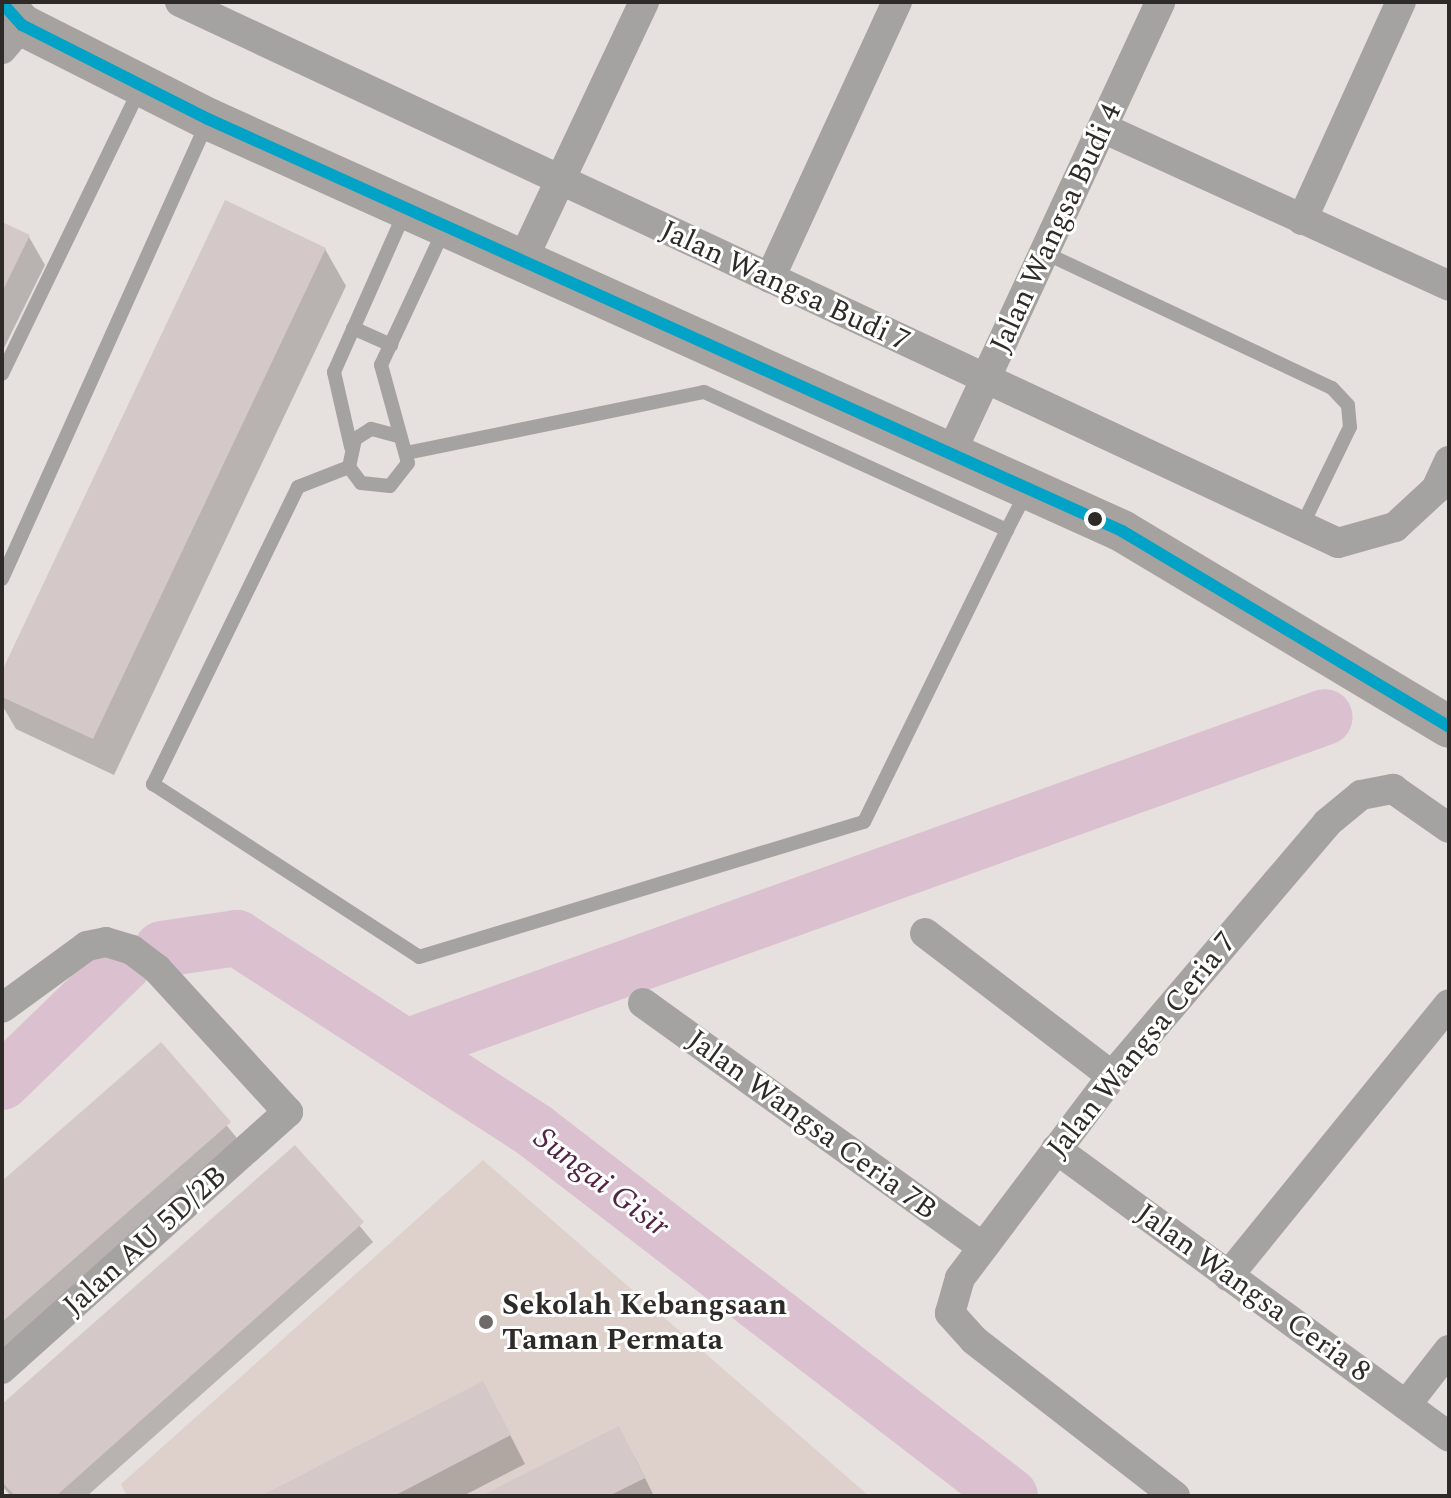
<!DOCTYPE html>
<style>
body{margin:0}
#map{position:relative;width:1451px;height:1498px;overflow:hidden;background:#e6e0de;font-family:Spectral,serif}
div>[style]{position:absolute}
.built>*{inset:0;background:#ded1cb}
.shadow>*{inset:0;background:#0003}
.river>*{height:56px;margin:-28px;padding:0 28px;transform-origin:28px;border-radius:28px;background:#dbc0cf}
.building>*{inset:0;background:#d4c8c8}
.lane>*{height:14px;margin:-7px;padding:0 7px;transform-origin:7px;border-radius:7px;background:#a5a3a2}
.street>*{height:30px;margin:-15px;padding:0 15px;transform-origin:15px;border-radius:15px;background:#a5a3a2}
.secondary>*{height:42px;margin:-21px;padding:0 21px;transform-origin:21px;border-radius:21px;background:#a5a2a0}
.bus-1>*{height:12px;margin:-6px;padding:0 6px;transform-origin:6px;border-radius:6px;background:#02a3c6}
.dots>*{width:22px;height:22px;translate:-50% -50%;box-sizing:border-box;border:4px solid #fff;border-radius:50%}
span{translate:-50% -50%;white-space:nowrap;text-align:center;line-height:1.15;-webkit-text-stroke:6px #fff;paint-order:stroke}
.street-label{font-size:30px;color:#2e2a28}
.poi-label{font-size:30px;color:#2e2a28;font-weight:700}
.left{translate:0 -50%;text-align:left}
.water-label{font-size:32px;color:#532445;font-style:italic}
.frame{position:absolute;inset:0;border:4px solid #2e2a28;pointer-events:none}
</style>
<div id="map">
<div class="built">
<i style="clip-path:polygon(483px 1160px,869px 1496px,127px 1496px,121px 1484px)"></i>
</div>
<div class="shadow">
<i style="clip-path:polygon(2px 224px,29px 237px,45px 265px,2px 352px)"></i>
<i style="clip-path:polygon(325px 249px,346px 286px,114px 775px,16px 729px,2px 705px,2px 676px)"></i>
<i style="clip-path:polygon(161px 1044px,240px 1142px,2px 1350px,2px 1183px)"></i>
<i style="clip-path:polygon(295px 1148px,373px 1242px,87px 1496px,11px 1496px,2px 1486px,2px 1407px)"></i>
<i style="clip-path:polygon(498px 1411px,525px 1464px,463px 1496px,265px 1496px)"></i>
<i style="clip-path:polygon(634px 1456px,654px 1496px,486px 1496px)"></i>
</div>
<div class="river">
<i style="left:162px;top:949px;width:76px;rotate:-8.3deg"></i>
<i style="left:237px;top:938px;width:355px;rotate:32.9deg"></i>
<i style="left:535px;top:1131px;width:599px;rotate:37.54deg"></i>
<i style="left:406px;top:1047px;width:976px;rotate:-19.75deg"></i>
<i style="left:2px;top:1082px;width:171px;rotate:-44.1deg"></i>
</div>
<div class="building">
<i style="clip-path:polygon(225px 200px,326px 248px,93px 739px,2px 697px,2px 671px)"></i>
<i style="clip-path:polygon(2px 222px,30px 235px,2px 292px)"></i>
<i style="clip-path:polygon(161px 1042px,231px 1122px,2px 1322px,2px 1181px)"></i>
<i style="clip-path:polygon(295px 1145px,364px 1222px,56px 1496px,15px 1496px,2px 1482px,2px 1404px)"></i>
<i style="clip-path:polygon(483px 1381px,511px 1435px,394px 1496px,261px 1496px)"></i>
<i style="clip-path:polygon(619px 1426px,645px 1478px,609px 1496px,481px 1496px)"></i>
</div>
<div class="lane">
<i style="left:1045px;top:253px;width:317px;rotate:25.2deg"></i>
<i style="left:1332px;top:388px;width:23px;rotate:47deg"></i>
<i style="left:1348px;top:405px;width:22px;rotate:85deg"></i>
<i style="left:1350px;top:427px;width:110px;rotate:115.9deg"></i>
<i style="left:353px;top:328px;width:42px;rotate:24.1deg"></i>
<i style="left:2px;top:374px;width:317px;rotate:-64.2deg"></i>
<i style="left:398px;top:436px;width:28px;rotate:-165deg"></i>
<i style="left:371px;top:429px;width:19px;rotate:148deg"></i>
<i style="left:355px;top:439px;width:29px;rotate:102deg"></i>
<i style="left:349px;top:467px;width:20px;rotate:53deg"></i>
<i style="left:361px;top:483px;width:29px;rotate:6deg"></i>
<i style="left:390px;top:486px;width:29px;rotate:-52deg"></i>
<i style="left:408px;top:463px;width:102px;rotate:-105.4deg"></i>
<i style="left:381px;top:365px;width:151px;rotate:-65deg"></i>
<i style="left:351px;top:447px;width:77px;rotate:-102.8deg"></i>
<i style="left:334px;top:372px;width:175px;rotate:-66.1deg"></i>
<i style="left:349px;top:467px;width:55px;rotate:158.6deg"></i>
<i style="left:298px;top:487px;width:331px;rotate:116deg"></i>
<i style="left:153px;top:784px;width:317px;rotate:33deg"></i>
<i style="left:419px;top:957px;width:465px;rotate:-16.9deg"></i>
<i style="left:864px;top:822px;width:325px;rotate:-63.9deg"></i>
<i style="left:1007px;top:530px;width:333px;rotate:-155.5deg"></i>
<i style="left:704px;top:392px;width:302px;rotate:168.4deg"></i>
<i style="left:1007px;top:530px;width:44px;rotate:-62.9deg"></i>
<i style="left:2px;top:579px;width:500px;rotate:-65.8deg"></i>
</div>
<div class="street">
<i style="left:180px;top:2px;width:1278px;rotate:25.04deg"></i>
<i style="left:1338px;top:543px;width:59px;rotate:-15.7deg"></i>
<i style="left:1395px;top:527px;width:56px;rotate:-42.8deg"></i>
<i style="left:1436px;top:489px;width:31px;rotate:-65deg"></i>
<i style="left:2px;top:49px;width:31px;rotate:-50deg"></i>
<i style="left:1103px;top:128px;width:380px;rotate:24.5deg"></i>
<i style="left:1302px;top:220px;width:239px;rotate:-65.6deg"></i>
<i style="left:524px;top:257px;width:282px;rotate:-64.8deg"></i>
<i style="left:770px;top:278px;width:304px;rotate:-65.3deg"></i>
<i style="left:951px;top:453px;width:497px;rotate:-65.1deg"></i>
<i style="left:925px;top:933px;width:235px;rotate:37.4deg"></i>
<i style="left:643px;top:1003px;width:418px;rotate:35.7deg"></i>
<i style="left:2px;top:1008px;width:105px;rotate:-36.1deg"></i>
<i style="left:87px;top:946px;width:19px;rotate:-12deg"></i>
<i style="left:106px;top:942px;width:27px;rotate:17deg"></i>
<i style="left:132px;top:950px;width:31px;rotate:37deg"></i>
<i style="left:157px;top:969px;width:194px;rotate:47.5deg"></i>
<i style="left:288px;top:1112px;width:385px;rotate:138.1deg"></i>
<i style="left:1056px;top:1149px;width:487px;rotate:36.2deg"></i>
<i style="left:1228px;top:1276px;width:350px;rotate:-50.9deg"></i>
<i style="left:1406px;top:1405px;width:70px;rotate:-52deg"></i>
<i style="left:1175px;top:1496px;width:254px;rotate:-142.2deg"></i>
<i style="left:974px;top:1340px;width:36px;rotate:-132deg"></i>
<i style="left:950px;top:1313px;width:36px;rotate:-74deg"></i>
<i style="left:960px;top:1278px;width:253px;rotate:-53deg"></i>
<i style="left:1112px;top:1076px;width:332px;rotate:-49.6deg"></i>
<i style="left:1327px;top:823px;width:44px;rotate:-39.5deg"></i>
<i style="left:1361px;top:795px;width:33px;rotate:-11deg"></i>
<i style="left:1393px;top:789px;width:68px;rotate:34.9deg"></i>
</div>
<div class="secondary">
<i style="left:2px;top:3px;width:30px;rotate:48deg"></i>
<i style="left:22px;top:25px;width:208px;rotate:26.8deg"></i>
<i style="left:208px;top:119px;width:1003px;rotate:24.26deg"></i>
<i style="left:1122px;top:531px;width:381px;rotate:30.9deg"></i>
</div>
<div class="bus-1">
<i style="left:2px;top:3px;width:30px;rotate:48deg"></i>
<i style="left:22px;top:25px;width:208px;rotate:26.8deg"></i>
<i style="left:208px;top:119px;width:1003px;rotate:24.26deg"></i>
<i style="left:1122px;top:531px;width:381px;rotate:30.9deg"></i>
</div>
<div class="dots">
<i style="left:1095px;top:519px;background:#2e2a28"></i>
<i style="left:486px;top:1322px;background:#6e6a68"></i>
</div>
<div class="street-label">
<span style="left:1056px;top:228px;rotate:-65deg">Jalan Wangsa Budi 4</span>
<span style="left:785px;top:286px;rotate:25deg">Jalan Wangsa Budi 7</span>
<span style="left:1142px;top:1045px;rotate:-51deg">Jalan Wangsa Ceria 7</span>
<span style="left:812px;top:1125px;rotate:36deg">Jalan Wangsa Ceria 7B</span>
<span style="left:145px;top:1241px;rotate:-42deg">Jalan AU 5D/2B</span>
<span style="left:1253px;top:1293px;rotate:36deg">Jalan Wangsa Ceria 8</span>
</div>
<div class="poi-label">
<span class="left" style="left:502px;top:1322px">Sekolah Kebangsaan<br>Taman Permata</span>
</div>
<div class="water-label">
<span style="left:601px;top:1183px;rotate:37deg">Sungai Gisir</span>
</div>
<div class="frame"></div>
</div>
